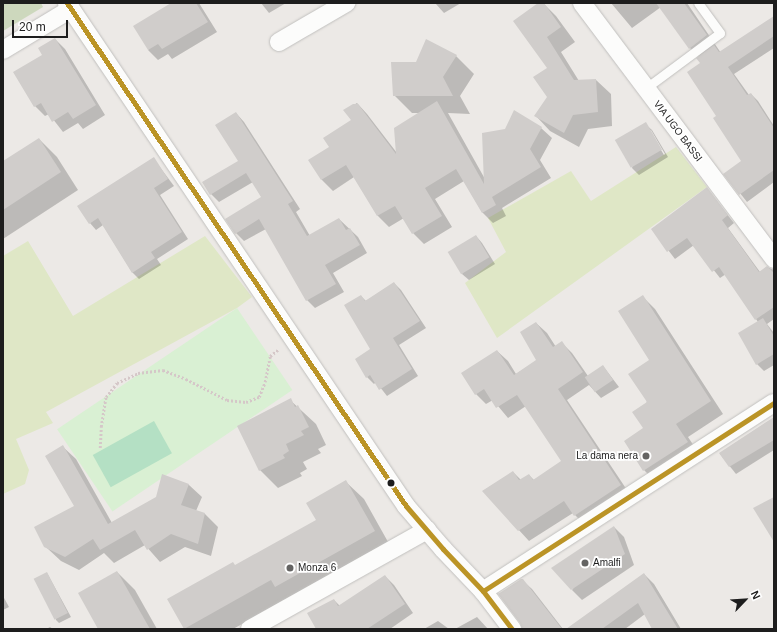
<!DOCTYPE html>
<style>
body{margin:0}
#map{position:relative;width:777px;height:632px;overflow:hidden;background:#ece9e6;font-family:Helvetica,sans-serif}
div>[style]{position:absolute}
.grass>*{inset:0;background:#dfe7c6}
.forest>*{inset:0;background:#cdd8bd}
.park>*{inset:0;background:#d9f0d3;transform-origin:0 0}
.pitch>*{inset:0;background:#b4e0c4;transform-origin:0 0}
.shadow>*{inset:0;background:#0003}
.building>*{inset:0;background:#d0cdcb;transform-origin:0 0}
.path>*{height:2.5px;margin-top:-1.25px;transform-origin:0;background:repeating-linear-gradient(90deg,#d5c7c8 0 2px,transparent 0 4px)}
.roads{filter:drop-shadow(0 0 1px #c1c0be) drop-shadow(0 0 1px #c1c0be)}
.lane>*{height:9px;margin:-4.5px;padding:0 4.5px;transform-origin:4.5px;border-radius:4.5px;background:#fcfcfb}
.street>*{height:18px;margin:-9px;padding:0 9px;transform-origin:9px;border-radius:9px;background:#fcfcfb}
.bus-1>*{height:5px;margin:-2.5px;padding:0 2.5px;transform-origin:2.5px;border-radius:2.5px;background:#bb9426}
.dots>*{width:11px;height:11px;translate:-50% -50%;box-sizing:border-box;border:2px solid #fff;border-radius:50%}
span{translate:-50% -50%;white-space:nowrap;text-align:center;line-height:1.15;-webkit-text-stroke:3.5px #fff;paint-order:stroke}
.street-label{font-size:10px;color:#1d1d1d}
.poi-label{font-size:10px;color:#1d1d1d}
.right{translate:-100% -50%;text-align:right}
.left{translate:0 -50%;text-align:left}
.frame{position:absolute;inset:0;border:4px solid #1d1d1d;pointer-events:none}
.north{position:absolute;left:725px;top:580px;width:40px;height:40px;-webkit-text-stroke:3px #fff;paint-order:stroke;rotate:65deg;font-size:11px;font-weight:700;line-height:16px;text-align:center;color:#1d1d1d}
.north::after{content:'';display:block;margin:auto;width:14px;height:18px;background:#1d1d1d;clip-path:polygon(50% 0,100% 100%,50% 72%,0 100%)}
.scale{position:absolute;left:12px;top:20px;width:56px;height:18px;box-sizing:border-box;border:2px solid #1d1d1d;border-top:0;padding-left:5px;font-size:12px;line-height:14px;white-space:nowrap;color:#1d1d1d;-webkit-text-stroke:3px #fff;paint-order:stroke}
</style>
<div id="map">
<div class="grass">
<i style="clip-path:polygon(676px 147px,707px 187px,497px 338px,465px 283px,506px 252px,488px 218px,571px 171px,591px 201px)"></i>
<i style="clip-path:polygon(205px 236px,252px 297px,237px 308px,46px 412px,53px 423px,16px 439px,29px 470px,25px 484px,3px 494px,3px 256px,28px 241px,73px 316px)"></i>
</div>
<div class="forest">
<i style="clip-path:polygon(3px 3px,41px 3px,43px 7px,3px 31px)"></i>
</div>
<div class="park">
<i style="left:237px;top:308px;width:99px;height:217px;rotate:56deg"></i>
</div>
<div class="pitch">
<i style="left:154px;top:421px;width:37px;height:70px;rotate:61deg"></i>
</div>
<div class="shadow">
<i style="clip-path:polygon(173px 3px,199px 3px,217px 32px,172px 59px,168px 54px,158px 60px,148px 50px)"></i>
<i style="clip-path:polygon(261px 3px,286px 3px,269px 13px)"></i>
<i style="clip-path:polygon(435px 3px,461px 3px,444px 13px)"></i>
<i style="clip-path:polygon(540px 3px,543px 3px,556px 16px,575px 42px,561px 52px,579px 81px,596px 80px,611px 94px,612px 126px,588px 129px,579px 147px,550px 131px,536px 116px,548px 97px,548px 68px)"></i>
<i style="clip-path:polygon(611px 3px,687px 3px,721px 53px,774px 17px,774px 48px,734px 74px,749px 95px,751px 94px,758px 101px,774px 126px,774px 182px,747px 202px,725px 174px,742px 161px,717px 116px,699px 57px,690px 48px,661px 7px,632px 28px)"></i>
<i style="clip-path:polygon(55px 39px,65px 49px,105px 115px,83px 129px,78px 123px,63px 132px,49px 114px,45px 116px,35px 106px,43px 55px)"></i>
<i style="clip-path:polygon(456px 56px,474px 74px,460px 96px,470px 114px,448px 113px,485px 179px,541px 128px,552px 138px,540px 160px,551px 178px,502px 208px,506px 216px,493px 223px,482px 212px,464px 181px,435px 199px,452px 227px,424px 244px,413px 233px,404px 218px,389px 227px,378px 216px,354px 177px,333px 191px,322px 180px,310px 161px,331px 147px,352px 121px,345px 110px,357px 103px,367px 114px,397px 153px,420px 113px,412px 113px,394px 95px,417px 63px)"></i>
<i style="clip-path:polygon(236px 113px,244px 122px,300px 209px,296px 212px,310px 236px,339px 219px,358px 237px,367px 253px,333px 273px,344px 292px,315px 308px,307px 300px,266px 229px,244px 241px,236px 233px,262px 198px,253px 182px,219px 202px,211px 194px,239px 161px)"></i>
<i style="clip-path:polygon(evenodd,645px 124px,652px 130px,668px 157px,639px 175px,632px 168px,645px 124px,649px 130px,651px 130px,665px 154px,664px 155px,649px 130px)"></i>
<i style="clip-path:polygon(39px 139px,57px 157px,78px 190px,3px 239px,3px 162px)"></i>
<i style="clip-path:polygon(153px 158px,174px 186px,160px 195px,188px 239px,157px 259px,161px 265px,139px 279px,132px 272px,103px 225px,96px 230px,90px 223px)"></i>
<i style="clip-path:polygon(707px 189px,734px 223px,728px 228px,760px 272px,767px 267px,774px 270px,774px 319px,767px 324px,774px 333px,774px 365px,764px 371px,757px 364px,758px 322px,726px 274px,720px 278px,694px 245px,675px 259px,652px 229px)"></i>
<i style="clip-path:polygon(476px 236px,482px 243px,495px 264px,469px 280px,462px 274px)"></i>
<i style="clip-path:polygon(394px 283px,401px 290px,426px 328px,399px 345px,418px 376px,387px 396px,376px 382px,374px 384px,367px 377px,372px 350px,361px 296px,366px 301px)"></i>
<i style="clip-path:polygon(643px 297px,655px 309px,723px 414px,688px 437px,700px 455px,657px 483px,644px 470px,644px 429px,651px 360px)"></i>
<i style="clip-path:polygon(536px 323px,547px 333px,556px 347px,562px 343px,572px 353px,588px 376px,603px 366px,619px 387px,601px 398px,589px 385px,567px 400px,631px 496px,586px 526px,573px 513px,529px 541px,483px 491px,513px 472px,521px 480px,529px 475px,534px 480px,563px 462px,526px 406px,508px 418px,493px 400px,486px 404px,476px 394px,497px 351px,508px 361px,516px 374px,538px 360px)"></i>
<i style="clip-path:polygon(290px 400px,316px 424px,326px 445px,318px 449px,321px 453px,303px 462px,307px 469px,300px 473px,302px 476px,278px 488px,260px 470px)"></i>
<i style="clip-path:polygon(774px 418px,774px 450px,736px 474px,720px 454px)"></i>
<i style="clip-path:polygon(63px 447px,76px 459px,112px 523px,157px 498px,163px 476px,189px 485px,202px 497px,196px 511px,205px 514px,218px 527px,211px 556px,185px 547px,160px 562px,145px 545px,114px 563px,104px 553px,79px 570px,61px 561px,47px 548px,75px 506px)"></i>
<i style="clip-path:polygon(346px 482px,364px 499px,392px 549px,288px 599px,233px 629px,185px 628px,235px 566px,317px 521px)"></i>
<i style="clip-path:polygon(614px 527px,624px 537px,634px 565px,582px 600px,572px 590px)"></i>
<i style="clip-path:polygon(117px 572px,135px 590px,157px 629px,99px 629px)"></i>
<i style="clip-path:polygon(47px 573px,71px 617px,59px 623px,56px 620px)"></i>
<i style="clip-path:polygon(644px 574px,654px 584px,681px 629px,653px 629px,645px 614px,625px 629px,568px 629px)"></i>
<i style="clip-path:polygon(385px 576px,394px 585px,413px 613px,390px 629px,317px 629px,334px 600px,340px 606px)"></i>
<i style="clip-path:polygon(522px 580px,532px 589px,563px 629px,523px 629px)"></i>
<i style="clip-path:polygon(3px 596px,9px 607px,3px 610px)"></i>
<i style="clip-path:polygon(477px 617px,488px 629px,455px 629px)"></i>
<i style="clip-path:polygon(438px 621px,449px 629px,424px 629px)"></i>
<i style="clip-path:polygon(50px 627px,53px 629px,46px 629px)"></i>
</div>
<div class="building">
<i style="clip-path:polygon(171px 3px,196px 3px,208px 22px,162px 49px,158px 44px,148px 50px,133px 26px)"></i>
<i style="clip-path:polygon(538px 3px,544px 3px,561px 27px,547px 37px,574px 80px,596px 79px,598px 112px,573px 115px,564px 133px,534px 116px,547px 97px,533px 77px,547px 68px,513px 21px)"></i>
<i style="clip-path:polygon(656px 3px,684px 3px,707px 35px,689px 49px)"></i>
<i style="clip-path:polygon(774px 16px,774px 36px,728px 67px,747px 95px,751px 93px,774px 128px,774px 170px,739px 195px,723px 174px,741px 161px,713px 118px,716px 116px,687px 72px,700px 63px,696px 58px,714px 45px,719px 52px)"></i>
<i style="clip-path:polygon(55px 38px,96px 105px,73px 119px,68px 112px,52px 122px,41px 103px,34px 107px,13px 72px,42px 55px,38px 48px)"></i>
<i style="clip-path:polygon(426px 39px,457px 55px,443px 77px,453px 96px,393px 96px,391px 62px,416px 62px)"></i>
<i style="clip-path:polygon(437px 101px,484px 184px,482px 133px,505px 129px,514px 110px,542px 127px,530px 149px,541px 167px,492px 197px,496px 205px,482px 213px,456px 169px,425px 188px,442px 216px,412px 234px,395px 206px,377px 216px,346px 165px,321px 180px,308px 160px,329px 147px,323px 138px,351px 120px,343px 110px,353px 104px,358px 104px,396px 154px,394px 128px)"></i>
<i style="clip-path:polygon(236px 112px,293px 201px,288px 204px,307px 236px,339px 218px,346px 230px,350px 228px,360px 245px,325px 265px,336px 284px,306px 301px,259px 219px,235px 234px,225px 219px,261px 197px,246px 173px,210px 195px,202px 182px,238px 161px,215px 125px)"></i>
<i style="left:646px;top:122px;width:32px;height:36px;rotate:60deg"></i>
<i style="clip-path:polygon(39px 138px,61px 172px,3px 210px,3px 161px)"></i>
<i style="clip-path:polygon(154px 157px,168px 179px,154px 188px,182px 232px,151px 252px,155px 258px,132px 273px,98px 218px,89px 224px,77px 206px)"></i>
<i style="clip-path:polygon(707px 187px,728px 215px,722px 220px,759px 272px,767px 266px,774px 273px,774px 307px,755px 320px,719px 267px,712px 272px,687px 238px,667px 252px,651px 229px)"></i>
<i style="left:476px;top:235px;width:26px;height:33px;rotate:59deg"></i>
<i style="clip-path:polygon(394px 282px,420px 321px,393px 338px,412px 369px,379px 390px,370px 375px,366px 378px,355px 359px,370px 349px,344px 305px,361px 295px,365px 301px)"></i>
<i style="clip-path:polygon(643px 295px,711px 401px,676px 424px,688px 442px,643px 471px,624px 441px,643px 428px,632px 412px,647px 402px,628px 374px,649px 360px,618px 311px)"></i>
<i style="clip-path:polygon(763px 318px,774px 336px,774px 354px,756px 365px,738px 333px)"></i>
<i style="clip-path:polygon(536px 322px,553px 347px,562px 341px,583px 372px,558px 389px,621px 485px,574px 516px,564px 501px,518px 531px,482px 491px,513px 471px,519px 480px,529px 474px,533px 480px,561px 461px,517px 395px,496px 408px,484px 389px,475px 395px,461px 373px,497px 350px,514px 375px,536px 360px,520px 332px)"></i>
<i style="left:603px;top:365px;width:18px;height:22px;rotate:56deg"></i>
<i style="clip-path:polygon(291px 398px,295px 407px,298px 405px,309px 427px,301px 431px,304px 435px,286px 444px,289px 451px,283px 455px,285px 458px,259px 471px,237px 426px)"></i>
<i style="clip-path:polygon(774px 417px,774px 440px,729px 467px,719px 453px)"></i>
<i style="clip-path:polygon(63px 445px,108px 524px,156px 497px,162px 474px,189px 484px,181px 505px,205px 513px,198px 544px,171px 534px,147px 550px,135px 530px,100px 550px,93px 539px,65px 557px,44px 547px,34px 527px,74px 506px,45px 456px)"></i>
<i style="clip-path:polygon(346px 480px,375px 531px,275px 587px,271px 580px,184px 629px,167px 599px,233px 562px,235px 565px,316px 520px,306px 503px)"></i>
<i style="clip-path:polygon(774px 497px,774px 542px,753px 508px)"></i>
<i style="clip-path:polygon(614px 526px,625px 554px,571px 590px,551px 568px)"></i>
<i style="clip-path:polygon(117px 571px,150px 629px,98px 629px,78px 593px)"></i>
<i style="left:47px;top:572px;width:46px;height:15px;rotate:63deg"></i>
<i style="clip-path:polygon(644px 573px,678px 629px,652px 629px,638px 603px,602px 629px,566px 629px)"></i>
<i style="clip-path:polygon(385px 575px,405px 604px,367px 629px,316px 629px,307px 613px,334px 599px,338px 606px)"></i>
<i style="clip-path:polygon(521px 579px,523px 579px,562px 629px,522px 629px,520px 623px,498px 594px)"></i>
</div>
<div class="path">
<i style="left:100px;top:448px;width:21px;rotate:-87deg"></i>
<i style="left:101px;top:427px;width:30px;rotate:-81deg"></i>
<i style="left:106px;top:397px;width:18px;rotate:-52deg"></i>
<i style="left:117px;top:383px;width:23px;rotate:-25deg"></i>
<i style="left:138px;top:373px;width:25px;rotate:-7deg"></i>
<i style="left:163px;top:370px;width:25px;rotate:21deg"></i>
<i style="left:186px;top:379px;width:46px;rotate:27.1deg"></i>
<i style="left:227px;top:400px;width:19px;rotate:6deg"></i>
<i style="left:246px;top:402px;width:14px;rotate:-21deg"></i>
<i style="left:259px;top:397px;width:16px;rotate:-68deg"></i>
<i style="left:265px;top:382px;width:26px;rotate:-79deg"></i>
<i style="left:270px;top:356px;width:11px;rotate:-38deg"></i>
</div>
<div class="roads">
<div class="lane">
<i style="left:646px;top:88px;width:92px;rotate:-36.6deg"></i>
<i style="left:720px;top:33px;width:37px;rotate:-126deg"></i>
</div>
<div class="street">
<i style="left:67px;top:3px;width:607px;rotate:56.02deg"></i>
<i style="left:406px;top:506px;width:57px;rotate:49.3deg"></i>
<i style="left:443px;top:549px;width:58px;rotate:46.4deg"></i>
<i style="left:483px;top:591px;width:48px;rotate:52.7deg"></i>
<i style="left:582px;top:3px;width:320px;rotate:53.1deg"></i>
<i style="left:279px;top:42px;width:78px;rotate:-30.2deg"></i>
<i style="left:3px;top:50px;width:79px;rotate:-31.1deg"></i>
<i style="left:483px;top:591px;width:346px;rotate:-32.9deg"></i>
<i style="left:250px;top:629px;width:203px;rotate:-29.2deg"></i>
</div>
</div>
<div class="bus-1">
<i style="left:67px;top:3px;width:607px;rotate:56.02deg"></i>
<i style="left:406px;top:506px;width:57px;rotate:49.3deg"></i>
<i style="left:443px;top:549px;width:58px;rotate:46.4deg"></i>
<i style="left:483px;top:591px;width:48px;rotate:52.7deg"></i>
<i style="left:483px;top:591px;width:346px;rotate:-32.9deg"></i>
</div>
<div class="dots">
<i style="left:646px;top:456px;background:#656463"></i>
<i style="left:391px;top:483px;background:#1d1d1d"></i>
<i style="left:585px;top:563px;background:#656463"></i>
<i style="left:290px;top:568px;background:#656463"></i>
</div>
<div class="street-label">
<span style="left:678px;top:131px;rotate:53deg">VIA UGO BASSI</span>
</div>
<div class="poi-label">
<span class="right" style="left:638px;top:456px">La dama nera</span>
<span class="left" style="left:593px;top:563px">Amalfi</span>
<span class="left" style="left:298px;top:568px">Monza 6</span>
</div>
<div class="frame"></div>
<div class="north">N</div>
<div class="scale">20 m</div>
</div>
